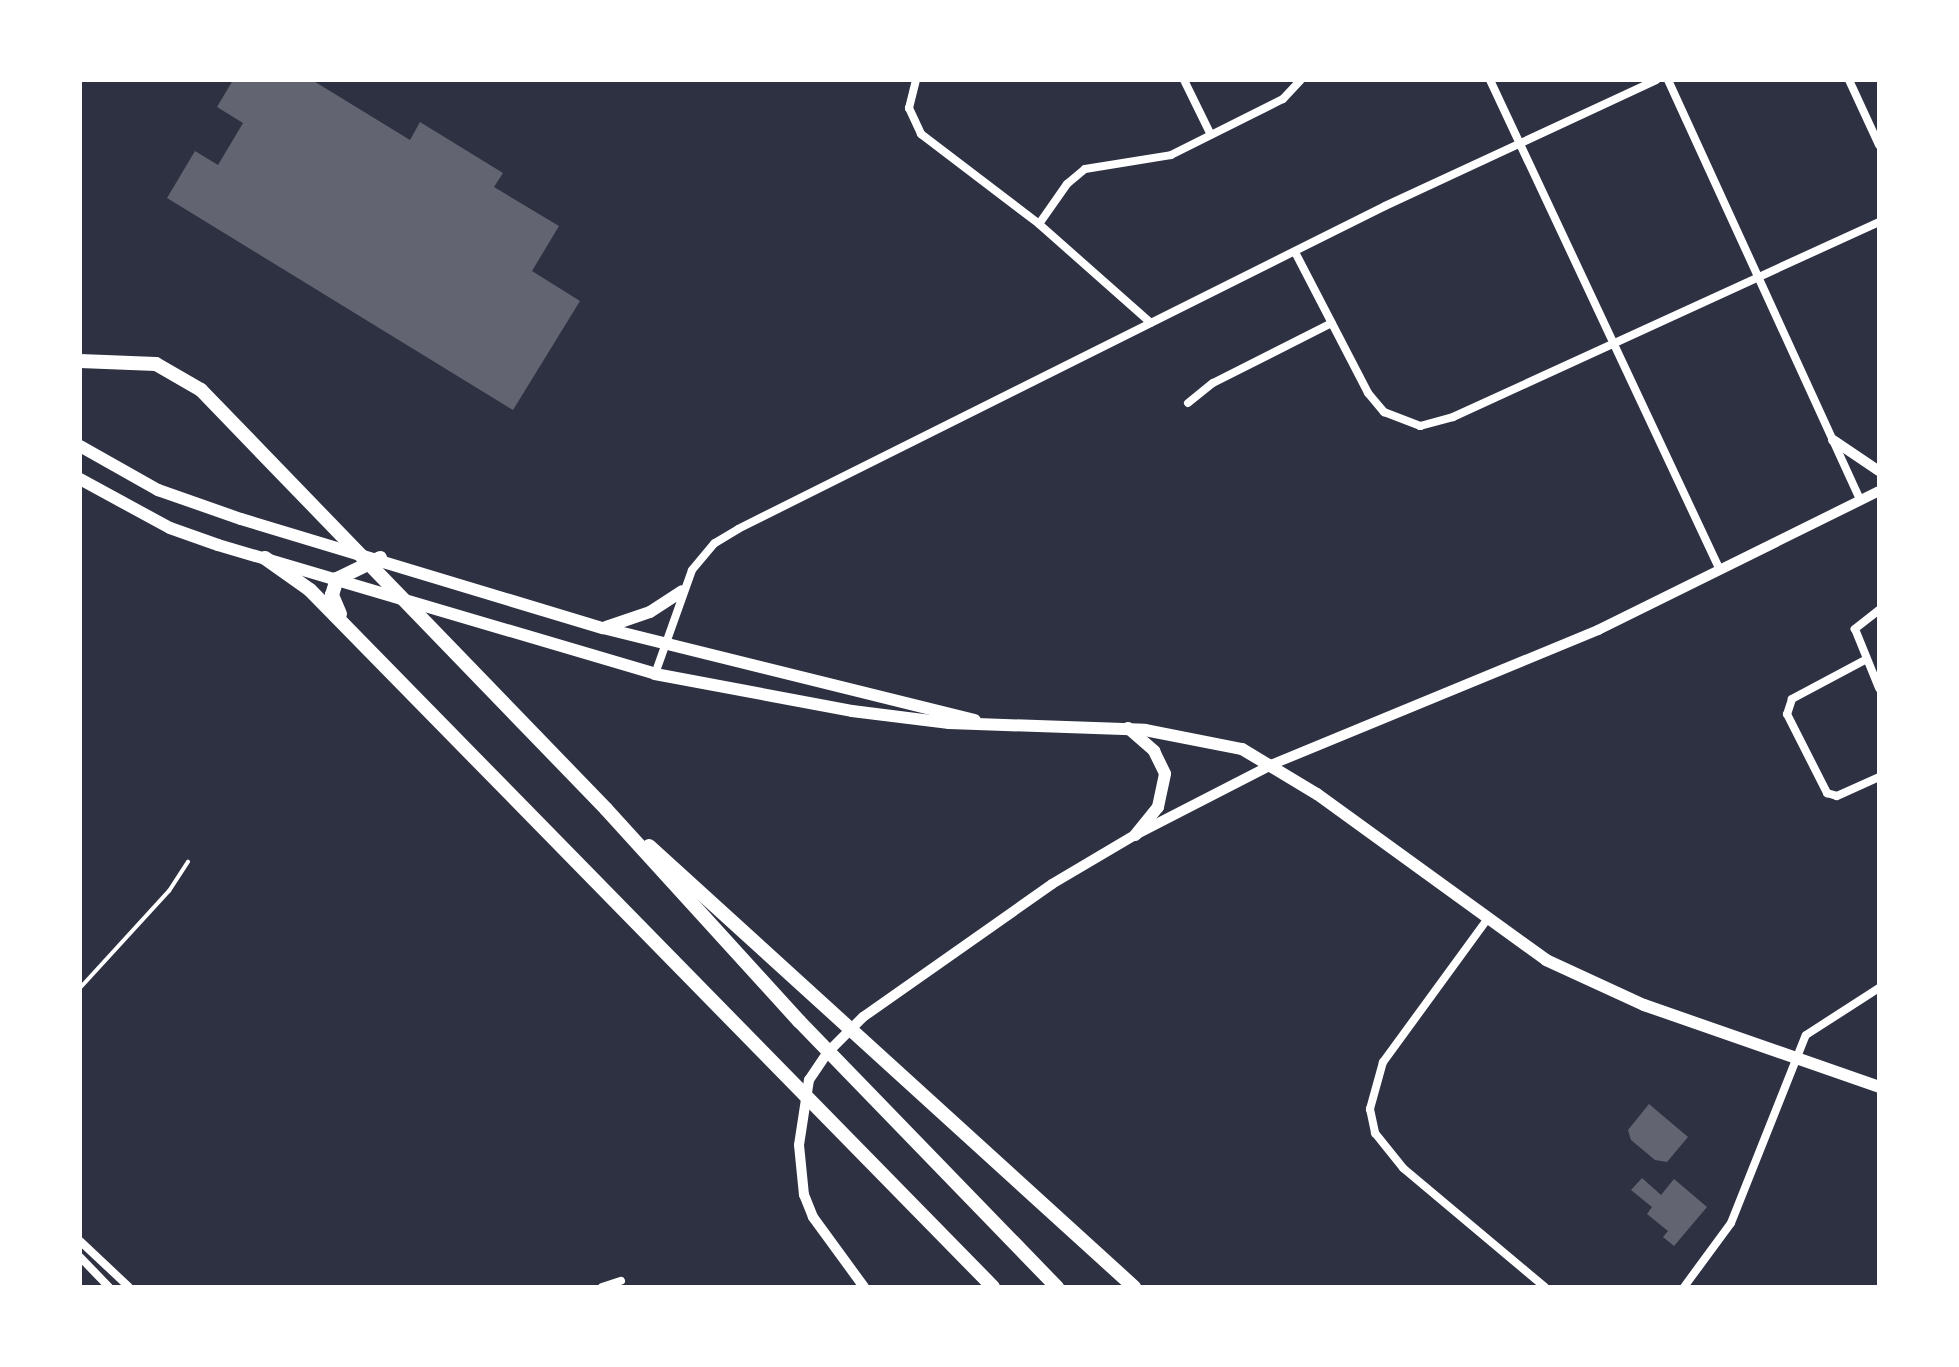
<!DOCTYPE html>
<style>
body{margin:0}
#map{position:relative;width:1959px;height:1367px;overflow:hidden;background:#2d3142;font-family:"Open Sans",sans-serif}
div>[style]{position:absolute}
.building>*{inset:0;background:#626471}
.service>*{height:4px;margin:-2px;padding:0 2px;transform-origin:2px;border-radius:2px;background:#fff}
.minor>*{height:8px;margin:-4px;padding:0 4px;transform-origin:4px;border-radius:4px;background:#fff}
.tertiary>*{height:10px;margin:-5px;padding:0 5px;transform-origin:5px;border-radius:5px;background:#fff}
.primary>*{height:12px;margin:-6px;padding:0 6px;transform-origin:6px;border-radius:6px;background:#fff}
.motorway>*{height:14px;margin:-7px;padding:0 7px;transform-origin:7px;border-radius:7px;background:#fff}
span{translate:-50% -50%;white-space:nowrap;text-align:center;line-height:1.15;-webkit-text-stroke:7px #fff;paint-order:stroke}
.frame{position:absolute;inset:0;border:82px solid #fff;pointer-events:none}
</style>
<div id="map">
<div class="building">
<i style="clip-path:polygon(233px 80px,312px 80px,410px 140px,420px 122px,503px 173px,494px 187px,559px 226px,532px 271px,580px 301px,513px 410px,167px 198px,195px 151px,218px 165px,243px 123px,217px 107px)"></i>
<i style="clip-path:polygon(1649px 1104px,1688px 1137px,1667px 1162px,1655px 1160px,1631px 1140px,1628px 1130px)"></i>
<i style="clip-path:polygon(1642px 1178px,1661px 1195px,1674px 1179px,1707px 1207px,1674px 1246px,1663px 1237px,1668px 1231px,1647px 1214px,1652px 1207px,1631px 1190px)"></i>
</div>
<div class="service">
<i style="left:80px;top:988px;width:132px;rotate:-47.5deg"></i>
<i style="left:169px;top:891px;width:35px;rotate:-57deg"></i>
</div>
<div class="minor">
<i style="left:916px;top:80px;width:29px;rotate:104deg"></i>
<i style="left:909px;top:108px;width:29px;rotate:65deg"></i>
<i style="left:921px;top:134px;width:148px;rotate:37.3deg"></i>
<i style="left:1039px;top:224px;width:149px;rotate:41.5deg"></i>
<i style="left:1184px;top:80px;width:61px;rotate:63.9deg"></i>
<i style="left:1490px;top:80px;width:541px;rotate:64.86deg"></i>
<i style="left:1668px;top:80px;width:462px;rotate:65.4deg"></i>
<i style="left:1849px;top:80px;width:72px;rotate:65.2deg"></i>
<i style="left:1039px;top:224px;width:49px;rotate:-55deg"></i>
<i style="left:1067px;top:184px;width:23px;rotate:-40deg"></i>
<i style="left:1085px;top:169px;width:87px;rotate:-9.2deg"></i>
<i style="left:1171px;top:155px;width:125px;rotate:-26.6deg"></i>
<i style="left:1283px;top:99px;width:26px;rotate:-47deg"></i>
<i style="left:1295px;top:252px;width:159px;rotate:62.6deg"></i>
<i style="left:1368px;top:393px;width:25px;rotate:50deg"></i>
<i style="left:1384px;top:412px;width:39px;rotate:21deg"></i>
<i style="left:1420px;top:426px;width:34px;rotate:-15deg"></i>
<i style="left:1453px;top:417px;width:469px;rotate:-24.6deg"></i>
<i style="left:1188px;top:403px;width:32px;rotate:-39deg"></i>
<i style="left:1213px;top:383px;width:133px;rotate:-26.8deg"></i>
<i style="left:1879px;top:610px;width:31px;rotate:142deg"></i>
<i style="left:1855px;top:629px;width:64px;rotate:67.9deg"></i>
<i style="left:1865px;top:660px;width:83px;rotate:151.9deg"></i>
<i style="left:1792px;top:699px;width:16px;rotate:108deg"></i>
<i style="left:1787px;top:714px;width:89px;rotate:63.1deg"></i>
<i style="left:1827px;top:793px;width:10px;rotate:17deg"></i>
<i style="left:1837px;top:796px;width:46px;rotate:-24.3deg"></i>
<i style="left:655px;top:674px;width:110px;rotate:-70.4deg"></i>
<i style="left:692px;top:570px;width:35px;rotate:-50deg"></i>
<i style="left:715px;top:543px;width:27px;rotate:-31deg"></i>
<i style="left:738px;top:529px;width:723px;rotate:-26.53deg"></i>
<i style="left:1385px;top:206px;width:299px;rotate:-24.9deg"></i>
<i style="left:1486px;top:921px;width:175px;rotate:126.1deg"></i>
<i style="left:1383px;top:1062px;width:49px;rotate:105.5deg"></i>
<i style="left:1370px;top:1109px;width:25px;rotate:78deg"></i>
<i style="left:1375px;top:1133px;width:45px;rotate:51.3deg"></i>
<i style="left:1403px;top:1168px;width:185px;rotate:40deg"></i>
<i style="left:80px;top:1241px;width:67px;rotate:43.2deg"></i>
<i style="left:80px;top:1257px;width:42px;rotate:46deg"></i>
<i style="left:602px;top:1287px;width:20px;rotate:-18deg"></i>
<i style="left:1684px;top:1287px;width:79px;rotate:-53.7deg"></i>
<i style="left:1731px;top:1223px;width:202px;rotate:-68.3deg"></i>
<i style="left:1806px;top:1035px;width:87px;rotate:-32.8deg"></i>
</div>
<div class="tertiary">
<i style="left:1833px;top:440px;width:55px;rotate:34deg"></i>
<i style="left:864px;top:1287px;width:87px;rotate:-126.1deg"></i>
<i style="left:813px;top:1217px;width:24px;rotate:-112deg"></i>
<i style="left:804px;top:1195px;width:50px;rotate:-95.7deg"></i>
<i style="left:799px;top:1145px;width:66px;rotate:-81.3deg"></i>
<i style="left:809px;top:1080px;width:32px;rotate:-56deg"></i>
<i style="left:827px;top:1053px;width:51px;rotate:-45deg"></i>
<i style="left:863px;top:1017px;width:231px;rotate:-35.1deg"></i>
<i style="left:1052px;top:884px;width:96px;rotate:-30.6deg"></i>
<i style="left:1135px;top:835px;width:155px;rotate:-27.2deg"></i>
<i style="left:1273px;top:764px;width:352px;rotate:-22.4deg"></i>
<i style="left:1598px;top:630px;width:313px;rotate:-26.3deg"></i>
</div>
<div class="primary">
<i style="left:80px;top:446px;width:90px;rotate:29.4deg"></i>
<i style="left:158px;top:490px;width:88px;rotate:19.3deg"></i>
<i style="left:241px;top:519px;width:378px;rotate:16.8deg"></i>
<i style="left:603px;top:628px;width:383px;rotate:13.9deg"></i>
<i style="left:80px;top:479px;width:102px;rotate:28.6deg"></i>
<i style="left:170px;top:528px;width:51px;rotate:19.5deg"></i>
<i style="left:218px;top:545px;width:456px;rotate:16.4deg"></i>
<i style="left:655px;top:674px;width:200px;rotate:10.6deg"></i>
<i style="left:852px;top:711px;width:98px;rotate:7.1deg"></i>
<i style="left:949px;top:723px;width:196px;rotate:2deg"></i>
<i style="left:1145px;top:730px;width:99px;rotate:11.1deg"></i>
<i style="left:1242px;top:749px;width:87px;rotate:31deg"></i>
<i style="left:1317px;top:794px;width:283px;rotate:35.9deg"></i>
<i style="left:1546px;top:960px;width:108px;rotate:24.7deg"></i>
<i style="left:1644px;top:1005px;width:249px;rotate:19.2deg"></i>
<i style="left:606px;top:627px;width:46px;rotate:-18.8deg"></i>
<i style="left:650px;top:612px;width:38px;rotate:-33deg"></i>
<i style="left:1128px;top:728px;width:35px;rotate:41deg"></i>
<i style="left:1154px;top:751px;width:25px;rotate:64deg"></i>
<i style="left:1165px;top:774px;width:34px;rotate:102deg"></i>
<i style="left:1158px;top:807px;width:36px;rotate:129deg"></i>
</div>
<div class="motorway">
<i style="left:80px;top:361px;width:76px;rotate:2.3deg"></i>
<i style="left:156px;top:364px;width:52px;rotate:30deg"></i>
<i style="left:201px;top:390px;width:583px;rotate:45.97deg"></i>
<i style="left:606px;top:809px;width:287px;rotate:47.7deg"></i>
<i style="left:799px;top:1021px;width:371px;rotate:45.9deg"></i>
<i style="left:265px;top:558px;width:55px;rotate:35.4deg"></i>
<i style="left:310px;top:590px;width:976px;rotate:45.58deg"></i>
<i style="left:340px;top:614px;width:21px;rotate:-113deg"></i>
<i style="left:332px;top:595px;width:17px;rotate:-73deg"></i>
<i style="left:337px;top:579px;width:48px;rotate:-26deg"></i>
<i style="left:649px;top:846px;width:656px;rotate:42.28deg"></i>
</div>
<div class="frame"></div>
</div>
